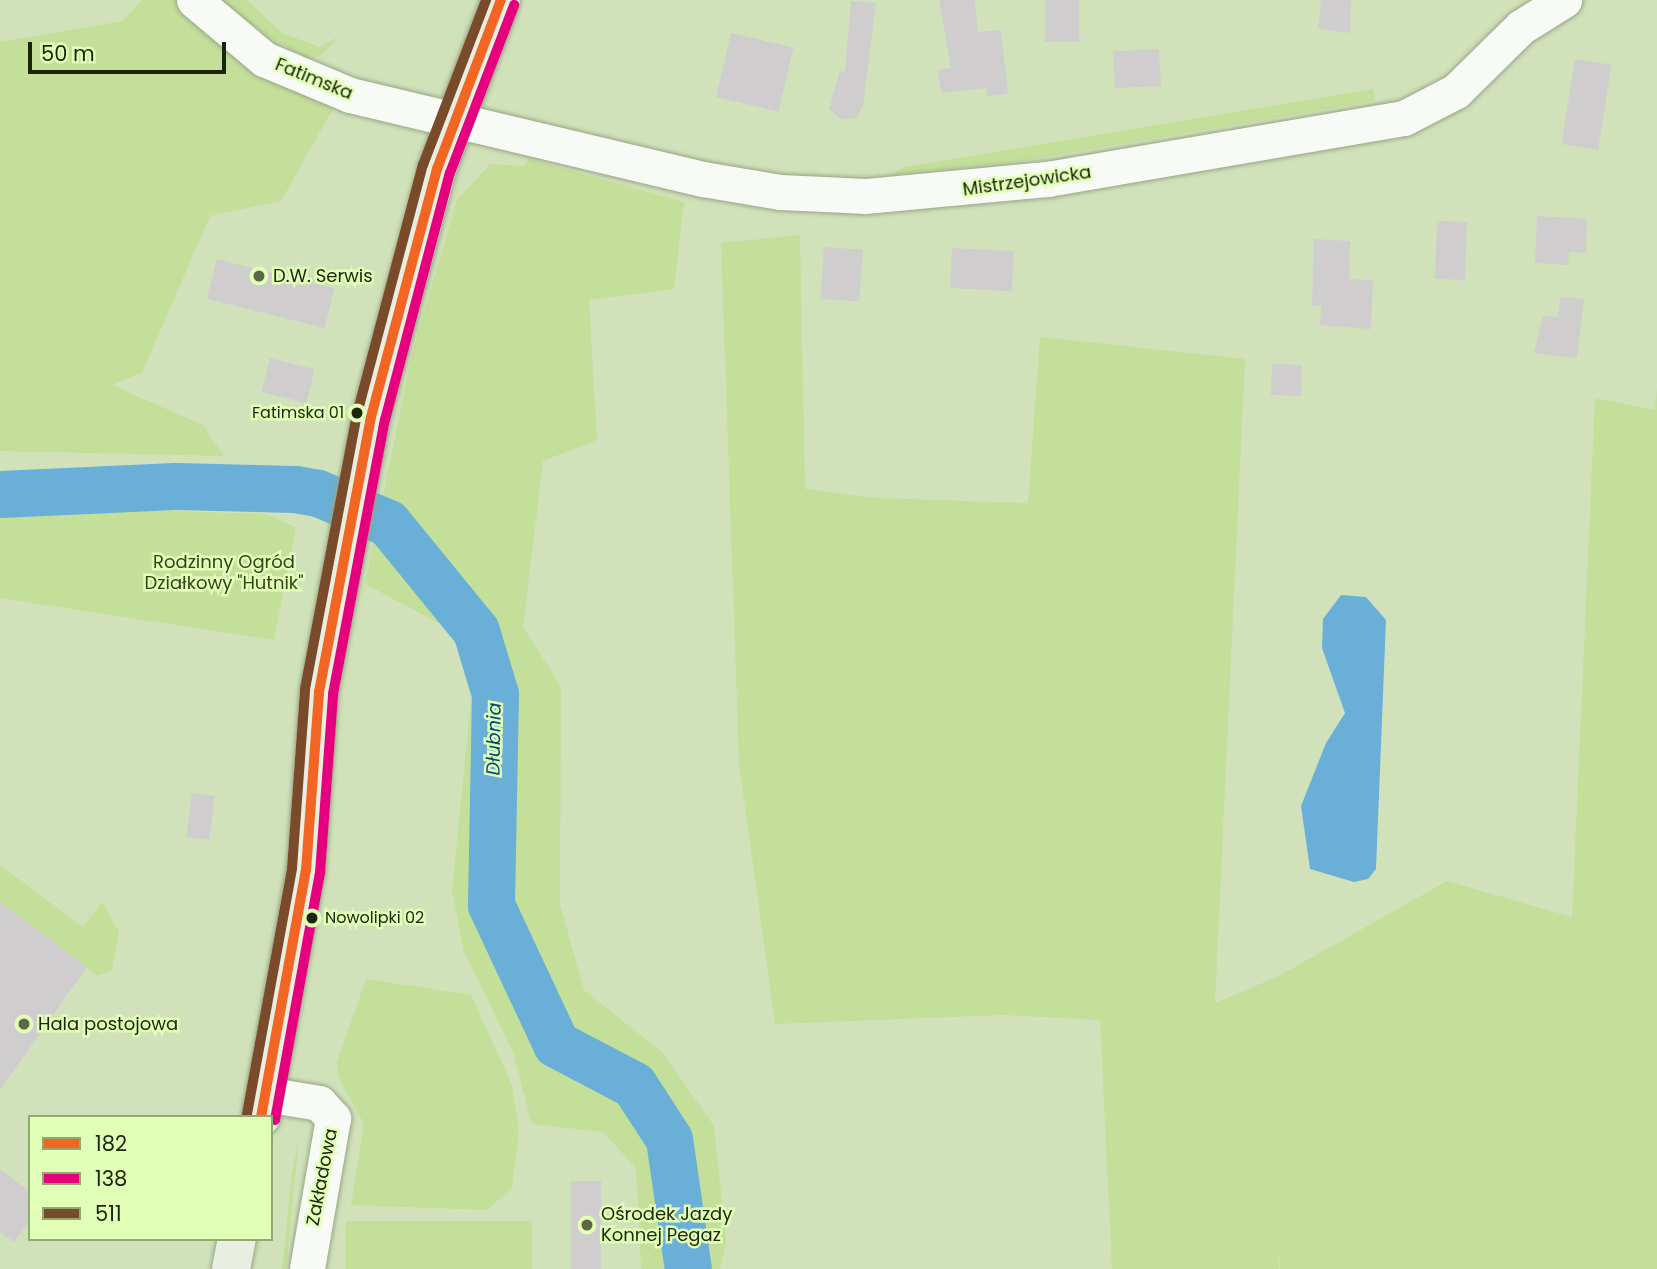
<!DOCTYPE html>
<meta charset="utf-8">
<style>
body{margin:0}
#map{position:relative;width:1657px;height:1269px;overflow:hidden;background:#d1e2ba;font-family:Poppins,sans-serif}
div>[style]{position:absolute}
.green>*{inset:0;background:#c3df9a;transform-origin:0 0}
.water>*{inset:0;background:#69afd7}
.river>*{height:47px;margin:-23.5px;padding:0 23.5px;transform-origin:23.5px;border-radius:23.5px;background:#69afd7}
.building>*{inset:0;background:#cfcdcd;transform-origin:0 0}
.roads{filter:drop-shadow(0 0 2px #98a586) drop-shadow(0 0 2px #98a586)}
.minor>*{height:35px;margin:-17.5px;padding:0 17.5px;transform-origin:17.5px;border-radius:17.5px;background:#f8fbf5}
.major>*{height:38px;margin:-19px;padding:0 19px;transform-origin:19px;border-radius:19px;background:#e9eee2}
.bus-1>*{height:10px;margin:-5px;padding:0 5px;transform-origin:5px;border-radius:5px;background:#f26522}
.bus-2>*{height:10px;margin:-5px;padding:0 5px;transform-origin:5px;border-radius:5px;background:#e5007d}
.bus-3>*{height:10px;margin:-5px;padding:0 5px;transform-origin:5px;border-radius:5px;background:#7a4b2a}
.dots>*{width:19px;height:19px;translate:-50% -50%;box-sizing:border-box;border:4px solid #e1ffb7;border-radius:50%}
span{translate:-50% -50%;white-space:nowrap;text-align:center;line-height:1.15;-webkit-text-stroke:5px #e1ffb7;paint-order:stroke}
.bus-label{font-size:16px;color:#1b2509}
.right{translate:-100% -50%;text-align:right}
.left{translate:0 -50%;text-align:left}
.street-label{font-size:18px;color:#1b2509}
.poi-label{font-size:18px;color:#1b2509}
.park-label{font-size:18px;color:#334318}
.water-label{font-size:19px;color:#024a7a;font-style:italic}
.legend{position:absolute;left:28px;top:1115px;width:245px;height:126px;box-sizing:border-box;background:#e1ffb7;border:2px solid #92a871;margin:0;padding:9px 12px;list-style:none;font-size:21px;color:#1b2509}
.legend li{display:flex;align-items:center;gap:14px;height:35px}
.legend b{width:35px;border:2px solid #92a871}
.scale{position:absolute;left:28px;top:42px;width:198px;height:32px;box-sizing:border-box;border:4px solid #1b2509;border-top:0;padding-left:9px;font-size:21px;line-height:24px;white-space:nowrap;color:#1b2509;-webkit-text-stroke:5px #e1ffb7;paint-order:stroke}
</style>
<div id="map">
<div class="green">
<i style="clip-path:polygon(142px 0,179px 0,337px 102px,281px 201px,210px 216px,142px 373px,112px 385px,203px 425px,224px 456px,0 451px,0 42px,123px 21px)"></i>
<i style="clip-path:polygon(221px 0,247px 0,282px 33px,320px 47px,338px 37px,322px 55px,307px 58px,268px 37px)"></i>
<i style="clip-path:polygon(1373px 89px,1375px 101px,1015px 162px,890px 175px,905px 167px)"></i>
<i style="clip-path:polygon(529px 159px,684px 202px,674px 289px,589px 300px,597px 440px,543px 461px,523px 627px,561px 686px,560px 904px,584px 990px,663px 1053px,714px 1126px,726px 1242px,720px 1269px,641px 1269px,636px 1168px,603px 1132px,532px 1124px,513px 1052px,464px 952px,452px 891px,474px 668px,450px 629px,365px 584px,413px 350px,457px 200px,490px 164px,524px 166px)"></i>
<i style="clip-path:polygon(800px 235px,805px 489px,878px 498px,1028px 503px,1040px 337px,1245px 359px,1215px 1003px,1277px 977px,1447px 881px,1572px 917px,1595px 398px,1655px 410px,1657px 388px,1657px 1269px,1280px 1269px,1278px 1245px,1279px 1269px,1112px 1269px,1100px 1020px,1003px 1015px,775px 1024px,739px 763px,721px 243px)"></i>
<i style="clip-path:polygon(176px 511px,266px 514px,296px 527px,274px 640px,0 598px,0 512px)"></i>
<i style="clip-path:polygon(0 865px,83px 927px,102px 902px,119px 932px,112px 970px,98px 976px,0 902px)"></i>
<i style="clip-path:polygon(366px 979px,471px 995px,512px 1085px,519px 1131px,512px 1188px,487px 1210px,351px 1205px,364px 1124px,338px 1076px,337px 1062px)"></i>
<i style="clip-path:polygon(299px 1138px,286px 1269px,282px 1269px,292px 1172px)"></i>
<i style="left:346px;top:1221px;width:186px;height:48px"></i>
</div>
<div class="water">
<i style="clip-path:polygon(1341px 595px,1366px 597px,1386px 620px,1376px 869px,1368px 879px,1354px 882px,1310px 869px,1301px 806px,1326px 743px,1345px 713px,1322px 648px,1323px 619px)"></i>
</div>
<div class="river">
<i style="left:0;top:494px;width:175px;rotate:-2.6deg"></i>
<i style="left:175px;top:486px;width:120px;rotate:1.4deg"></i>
<i style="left:295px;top:489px;width:23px;rotate:10deg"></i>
<i style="left:318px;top:493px;width:76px;rotate:23.2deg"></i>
<i style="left:388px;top:523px;width:139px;rotate:50.8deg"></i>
<i style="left:476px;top:631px;width:66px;rotate:73.2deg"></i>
<i style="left:495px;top:694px;width:211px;rotate:91.1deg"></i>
<i style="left:491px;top:905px;width:153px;rotate:64.9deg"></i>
<i style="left:556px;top:1044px;width:88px;rotate:27.7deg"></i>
<i style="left:634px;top:1085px;width:64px;rotate:57.1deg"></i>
<i style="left:669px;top:1139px;width:131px;rotate:81.7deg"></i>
</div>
<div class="building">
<i style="clip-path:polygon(939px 0,975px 0,978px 32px,1001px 30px,1008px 94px,987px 96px,986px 88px,941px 93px,938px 70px,951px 68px)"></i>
<i style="left:1045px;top:0;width:34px;height:42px"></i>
<i style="clip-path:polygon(1321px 0,1351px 0,1350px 33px,1318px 29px)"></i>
<i style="clip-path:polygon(851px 1px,876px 3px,863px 105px,857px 117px,842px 120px,829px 109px,840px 71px,845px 72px)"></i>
<i style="left:731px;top:33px;width:64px;height:66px;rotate:13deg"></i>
<i style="left:1159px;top:49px;width:37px;height:46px;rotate:87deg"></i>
<i style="left:1575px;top:59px;width:37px;height:86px;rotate:9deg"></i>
<i style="clip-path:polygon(1537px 216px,1587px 219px,1586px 253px,1569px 252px,1568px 265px,1535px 263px)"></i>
<i style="left:1437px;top:221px;width:30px;height:58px;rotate:2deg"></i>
<i style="clip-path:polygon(1314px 239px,1350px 241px,1349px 279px,1373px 280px,1371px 329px,1320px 325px,1321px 306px,1312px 305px)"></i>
<i style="left:824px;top:247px;width:39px;height:52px;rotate:4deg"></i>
<i style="left:952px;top:248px;width:62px;height:40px;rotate:3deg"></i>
<i style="left:217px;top:259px;width:121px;height:41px;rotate:14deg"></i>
<i style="clip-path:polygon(1560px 297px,1584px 299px,1577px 358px,1534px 353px,1543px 316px,1558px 317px)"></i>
<i style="left:270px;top:358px;width:46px;height:35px;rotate:14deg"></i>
<i style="left:1272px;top:364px;width:30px;height:31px;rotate:2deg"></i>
<i style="left:192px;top:793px;width:23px;height:44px;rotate:7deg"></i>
<i style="clip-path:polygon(0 902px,87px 967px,0 1090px)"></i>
<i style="clip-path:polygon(0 1169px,30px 1192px,30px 1221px,14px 1242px,0 1232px)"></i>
<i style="left:571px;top:1181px;width:30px;height:88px"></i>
</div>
<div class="roads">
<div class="minor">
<i style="left:194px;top:0;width:92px;rotate:40.1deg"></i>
<i style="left:264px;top:59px;width:93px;rotate:22.7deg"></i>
<i style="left:350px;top:95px;width:363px;rotate:13.4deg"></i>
<i style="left:703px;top:179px;width:78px;rotate:9.6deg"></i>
<i style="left:780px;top:192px;width:86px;rotate:2.7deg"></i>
<i style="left:866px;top:196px;width:182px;rotate:-5.4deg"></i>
<i style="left:1047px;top:179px;width:362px;rotate:-9.7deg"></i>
<i style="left:1404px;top:118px;width:59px;rotate:-27.4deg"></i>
<i style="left:1456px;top:91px;width:91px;rotate:-44.6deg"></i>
<i style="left:1521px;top:27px;width:51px;rotate:-32.1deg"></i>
<i style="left:265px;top:1094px;width:55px;rotate:9.5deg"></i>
<i style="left:319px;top:1103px;width:21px;rotate:47deg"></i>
<i style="left:333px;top:1118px;width:153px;rotate:99.8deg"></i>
</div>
<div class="major">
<i style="left:261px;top:1117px;width:251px;rotate:-79.7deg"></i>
<i style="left:306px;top:870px;width:178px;rotate:-85.8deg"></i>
<i style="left:319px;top:692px;width:280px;rotate:-79.3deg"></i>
<i style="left:371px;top:417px;width:257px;rotate:-75.1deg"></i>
<i style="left:437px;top:169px;width:181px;rotate:-69.3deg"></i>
<i style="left:231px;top:1269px;width:31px;rotate:-79deg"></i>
</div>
</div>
<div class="bus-1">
<i style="left:261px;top:1117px;width:251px;rotate:-79.7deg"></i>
<i style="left:306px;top:870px;width:178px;rotate:-85.8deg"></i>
<i style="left:319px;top:692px;width:280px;rotate:-79.3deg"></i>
<i style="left:371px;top:417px;width:257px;rotate:-75.1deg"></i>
<i style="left:437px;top:169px;width:181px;rotate:-69.3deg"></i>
</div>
<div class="bus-2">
<i style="left:275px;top:1120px;width:251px;rotate:-79.7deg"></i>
<i style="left:320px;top:873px;width:179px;rotate:-85.8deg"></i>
<i style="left:333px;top:694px;width:279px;rotate:-79.3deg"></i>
<i style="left:385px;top:420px;width:255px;rotate:-75.3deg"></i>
<i style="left:450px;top:173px;width:180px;rotate:-69.1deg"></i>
</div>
<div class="bus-3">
<i style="left:247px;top:1114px;width:250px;rotate:-79.6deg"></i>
<i style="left:292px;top:868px;width:179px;rotate:-85.8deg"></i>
<i style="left:305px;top:689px;width:280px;rotate:-79.3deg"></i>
<i style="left:357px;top:414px;width:258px;rotate:-75.2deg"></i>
<i style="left:423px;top:165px;width:177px;rotate:-69.1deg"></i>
</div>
<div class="dots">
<i style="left:259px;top:276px;background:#5b6747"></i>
<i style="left:357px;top:413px;background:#1b2509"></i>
<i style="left:312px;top:918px;background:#1b2509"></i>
<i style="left:24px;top:1024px;background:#5b6747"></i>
<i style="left:587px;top:1225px;background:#5b6747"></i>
</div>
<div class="bus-label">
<span class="right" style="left:344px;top:413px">Fatimska 01</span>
<span class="left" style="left:325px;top:918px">Nowolipki 02</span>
</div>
<div class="street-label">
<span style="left:314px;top:79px;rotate:22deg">Fatimska</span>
<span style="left:1027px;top:181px;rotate:-8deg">Mistrzejowicka</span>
<span style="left:322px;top:1177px;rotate:-79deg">Zakładowa</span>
</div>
<div class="poi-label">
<span class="left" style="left:273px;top:276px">D.W. Serwis</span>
<span class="left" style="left:38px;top:1024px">Hala postojowa</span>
<span class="left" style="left:601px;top:1225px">Ośrodek Jazdy<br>Konnej Pegaz</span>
</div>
<div class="park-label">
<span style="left:224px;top:573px">Rodzinny Ogród<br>Działkowy "Hutnik"</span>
</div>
<div class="water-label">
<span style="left:494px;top:739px;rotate:-89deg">Dłubnia</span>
</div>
<ul class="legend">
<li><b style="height:9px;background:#f26522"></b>182</li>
<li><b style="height:9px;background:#e5007d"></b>138</li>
<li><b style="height:9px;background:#7a4b2a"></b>511</li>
</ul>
<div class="scale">50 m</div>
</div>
